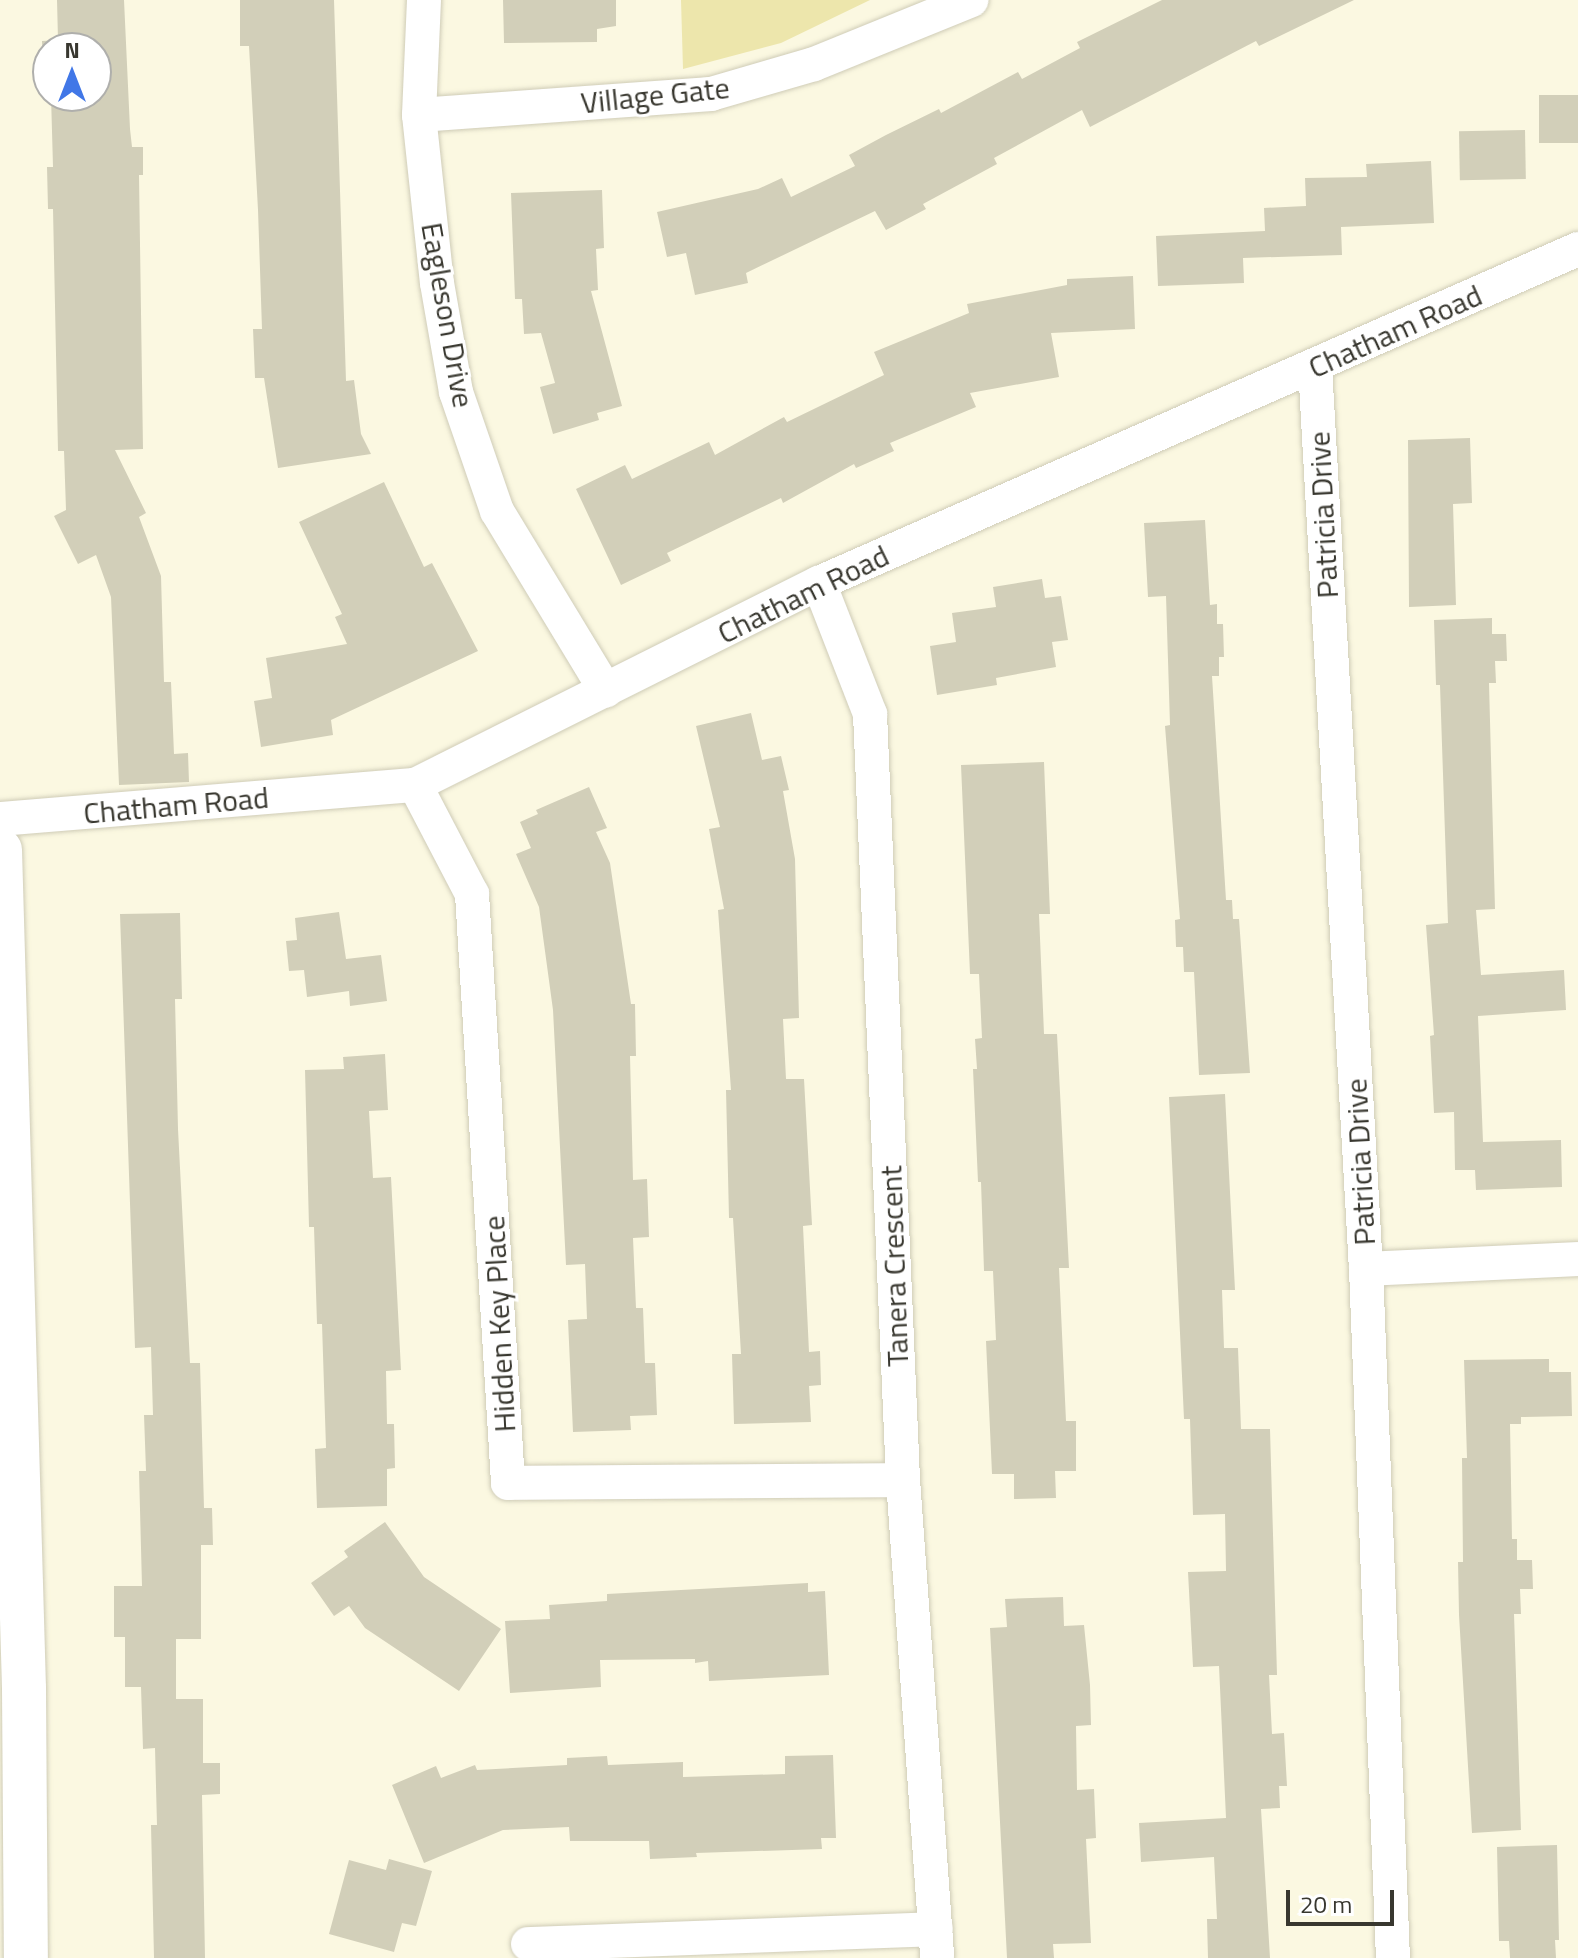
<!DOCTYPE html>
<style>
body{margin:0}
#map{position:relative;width:1578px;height:1958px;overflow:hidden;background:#fbf8e1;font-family:"Titillium Web",sans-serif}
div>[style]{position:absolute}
.green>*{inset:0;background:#ede6ac}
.building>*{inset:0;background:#d2cfb9;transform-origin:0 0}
.roads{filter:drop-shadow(0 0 2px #cfccb7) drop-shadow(0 0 2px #cfccb7)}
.street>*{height:34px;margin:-17px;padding:0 17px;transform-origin:17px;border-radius:17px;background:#fff}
.secondary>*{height:44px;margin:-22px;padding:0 22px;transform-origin:22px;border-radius:22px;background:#fff}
span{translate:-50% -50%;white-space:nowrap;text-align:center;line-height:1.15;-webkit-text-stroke:6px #fff;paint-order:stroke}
.street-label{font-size:30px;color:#38372f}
.north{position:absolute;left:32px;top:32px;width:80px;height:80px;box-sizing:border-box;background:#fff;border:2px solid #afafac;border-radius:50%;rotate:0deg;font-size:22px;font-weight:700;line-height:32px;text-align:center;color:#38372f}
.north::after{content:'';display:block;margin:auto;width:28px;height:36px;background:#4177e7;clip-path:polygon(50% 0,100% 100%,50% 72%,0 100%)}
.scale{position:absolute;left:1286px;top:1890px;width:108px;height:36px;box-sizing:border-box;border:4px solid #38372f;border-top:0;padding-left:10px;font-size:24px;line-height:28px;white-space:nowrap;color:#38372f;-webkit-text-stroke:6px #fff;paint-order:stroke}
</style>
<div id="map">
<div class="green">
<i style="clip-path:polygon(681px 0,870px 0,781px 43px,683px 69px)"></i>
</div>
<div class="building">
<i style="clip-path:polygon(57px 0,124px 0,130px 129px,132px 147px,143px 147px,143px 175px,139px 175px,143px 449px,115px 450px,146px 513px,139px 517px,161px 576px,164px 682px,171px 682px,174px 754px,188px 753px,189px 782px,119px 785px,111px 597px,96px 555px,78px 564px,54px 516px,66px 510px,64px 451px,58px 451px,53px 209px,48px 209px,47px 167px,53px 167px,51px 96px,96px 96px,96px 48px,48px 48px,48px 90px,44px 90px,42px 41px,58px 40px)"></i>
<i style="clip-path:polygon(240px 0,334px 0,346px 381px,354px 380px,361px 434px,371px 454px,278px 468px,264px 378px,255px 378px,253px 329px,262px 329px,258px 210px,249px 46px,240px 46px)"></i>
<i style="clip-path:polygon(503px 0,616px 0,616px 26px,597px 29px,597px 42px,504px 43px)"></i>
<i style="clip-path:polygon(1162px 0,1354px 0,1259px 46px,1256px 41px,1090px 127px,1082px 110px,994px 158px,997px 164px,923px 204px,926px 209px,886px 230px,875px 211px,746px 273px,748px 283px,695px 295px,686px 253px,667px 257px,657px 212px,758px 189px,782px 178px,791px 197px,855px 166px,849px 155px,886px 135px,939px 109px,941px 113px,1018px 72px,1022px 79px,1080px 48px,1077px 42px)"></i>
<i style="left:1578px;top:95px;width:48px;height:39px;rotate:90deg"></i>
<i style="left:1525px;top:130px;width:49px;height:66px;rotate:89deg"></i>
<i style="clip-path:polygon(1431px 161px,1434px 223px,1341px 227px,1342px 255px,1243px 258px,1244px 283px,1158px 286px,1156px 236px,1265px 231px,1264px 208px,1306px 206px,1305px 178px,1367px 177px,1366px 164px)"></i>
<i style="clip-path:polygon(602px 190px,604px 248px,596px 249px,598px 290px,591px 291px,622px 406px,597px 413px,599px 420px,553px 434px,540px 387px,555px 383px,541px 333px,524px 334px,522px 299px,515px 299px,511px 193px)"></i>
<i style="clip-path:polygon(1133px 276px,1135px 329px,1051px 333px,1059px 377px,970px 393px,976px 407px,890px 443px,894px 451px,856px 468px,854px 464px,783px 503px,781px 498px,667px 553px,671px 561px,621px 585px,576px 489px,625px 465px,632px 479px,709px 442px,715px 455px,784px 417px,787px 422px,884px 375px,874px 352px,969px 313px,967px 304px,1067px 285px,1067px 279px)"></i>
<i style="clip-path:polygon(1470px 438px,1472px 503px,1453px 504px,1456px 605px,1409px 607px,1408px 440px)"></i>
<i style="clip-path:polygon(384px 482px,424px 567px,432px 563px,478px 651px,331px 720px,333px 735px,261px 747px,254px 701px,272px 698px,266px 658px,347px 644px,335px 617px,342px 614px,299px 522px)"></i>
<i style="clip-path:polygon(1205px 520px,1210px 605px,1217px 604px,1217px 624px,1223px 624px,1224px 657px,1219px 657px,1219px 676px,1212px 676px,1226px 900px,1232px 900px,1233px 919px,1239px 919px,1250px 1073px,1199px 1075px,1194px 972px,1184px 972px,1183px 947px,1176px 947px,1175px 920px,1180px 919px,1165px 726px,1170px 725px,1166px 596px,1148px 597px,1144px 523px)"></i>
<i style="clip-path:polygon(1042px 579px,1045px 598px,1061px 596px,1068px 640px,1052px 642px,1056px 667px,996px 678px,997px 685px,937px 695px,930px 646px,956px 642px,952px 613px,996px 607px,993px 587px)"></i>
<i style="clip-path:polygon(1492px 618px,1492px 634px,1506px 634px,1507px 661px,1495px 661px,1496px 683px,1489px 683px,1495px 909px,1476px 910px,1481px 975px,1564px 970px,1566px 1010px,1478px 1016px,1483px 1142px,1561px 1140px,1562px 1187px,1476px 1190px,1475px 1170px,1455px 1170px,1454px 1112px,1434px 1113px,1430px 1036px,1434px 1035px,1426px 925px,1448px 923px,1440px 685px,1436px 685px,1434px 620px)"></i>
<i style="clip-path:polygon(751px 713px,762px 760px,781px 756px,789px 790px,783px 791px,795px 859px,799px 1018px,783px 1019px,786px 1079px,804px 1079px,812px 1225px,803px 1226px,809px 1352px,820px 1351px,821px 1385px,809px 1386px,811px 1422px,734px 1424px,732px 1354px,741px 1354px,733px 1218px,729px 1218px,726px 1090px,731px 1090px,718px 910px,724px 909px,709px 829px,720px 827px,696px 726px)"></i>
<i style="clip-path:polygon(1044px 762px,1050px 914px,1039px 914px,1044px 1034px,1057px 1034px,1069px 1268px,1059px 1268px,1066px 1421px,1076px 1421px,1076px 1471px,1055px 1471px,1056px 1498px,1014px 1499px,1014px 1474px,992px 1474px,986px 1341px,996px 1340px,993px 1271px,984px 1271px,981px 1182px,978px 1182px,973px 1069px,977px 1069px,975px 1039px,982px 1038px,979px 974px,970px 974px,961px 765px)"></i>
<i style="clip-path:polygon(589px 787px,607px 828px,596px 832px,610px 863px,631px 1004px,635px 1004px,636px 1056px,630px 1056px,633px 1180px,647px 1179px,649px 1237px,633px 1238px,636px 1308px,643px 1308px,645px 1363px,655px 1363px,657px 1415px,630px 1416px,631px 1430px,573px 1432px,568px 1320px,587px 1319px,585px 1264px,566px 1265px,553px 1010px,539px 907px,516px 854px,531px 848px,520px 822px,538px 814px,536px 810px)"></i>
<i style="clip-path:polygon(339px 912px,346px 959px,381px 955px,387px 1001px,350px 1006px,349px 991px,307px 997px,304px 970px,289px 971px,286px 941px,297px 940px,295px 918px)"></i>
<i style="clip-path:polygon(180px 913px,182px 999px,175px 999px,178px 1129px,190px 1363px,200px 1363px,204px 1508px,212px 1508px,213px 1545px,201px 1545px,201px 1639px,176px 1639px,176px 1699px,203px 1699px,203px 1763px,220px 1763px,220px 1794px,202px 1795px,205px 1958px,154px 1958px,151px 1825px,157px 1825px,155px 1748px,143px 1749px,141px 1687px,125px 1687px,125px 1637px,114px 1637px,114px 1586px,142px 1586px,139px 1471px,146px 1471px,144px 1415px,153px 1415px,151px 1347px,135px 1348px,120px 914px)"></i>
<i style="clip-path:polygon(385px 1054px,388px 1110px,369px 1111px,373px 1178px,391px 1177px,401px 1370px,386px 1371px,387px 1424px,394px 1424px,395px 1468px,387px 1469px,387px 1506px,317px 1508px,315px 1449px,326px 1448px,322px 1324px,317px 1324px,314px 1227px,309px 1227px,305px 1070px,344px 1069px,343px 1057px)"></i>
<i style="clip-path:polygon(1225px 1094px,1235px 1290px,1222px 1290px,1224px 1348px,1238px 1348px,1241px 1429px,1270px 1429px,1277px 1675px,1269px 1675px,1272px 1734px,1284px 1733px,1287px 1786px,1279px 1786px,1280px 1808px,1261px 1809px,1270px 1958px,1208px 1958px,1207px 1919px,1217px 1919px,1214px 1857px,1141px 1862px,1139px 1823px,1226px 1818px,1219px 1666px,1193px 1667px,1188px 1572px,1226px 1571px,1225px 1514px,1193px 1515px,1190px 1419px,1184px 1419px,1169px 1097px)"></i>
<i style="clip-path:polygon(1549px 1359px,1549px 1372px,1571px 1372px,1572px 1416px,1521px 1417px,1521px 1424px,1510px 1424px,1512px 1539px,1517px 1539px,1517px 1560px,1532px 1560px,1533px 1589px,1520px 1589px,1521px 1614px,1514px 1614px,1521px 1830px,1472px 1833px,1459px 1615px,1458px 1562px,1463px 1562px,1462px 1458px,1467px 1458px,1464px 1360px)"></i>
<i style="clip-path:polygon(385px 1522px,424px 1577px,501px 1629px,459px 1691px,365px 1628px,349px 1606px,334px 1616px,311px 1583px,348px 1557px,344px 1551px)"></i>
<i style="clip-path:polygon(808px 1583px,808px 1592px,825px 1591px,829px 1675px,709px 1681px,708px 1661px,695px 1663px,695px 1659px,600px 1660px,601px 1687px,510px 1693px,505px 1621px,550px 1619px,549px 1605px,607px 1601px,607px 1594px)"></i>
<i style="clip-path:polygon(1063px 1597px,1064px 1626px,1084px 1625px,1090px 1685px,1091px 1725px,1076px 1726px,1077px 1790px,1094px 1789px,1096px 1838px,1086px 1839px,1091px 1943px,1053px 1944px,1054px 1958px,1007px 1958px,990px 1628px,1007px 1627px,1005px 1599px)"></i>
<i style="clip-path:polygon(833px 1755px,836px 1838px,821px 1838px,822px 1849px,696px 1853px,697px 1857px,650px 1859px,649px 1841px,570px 1841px,569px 1827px,503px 1830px,424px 1863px,392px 1785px,436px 1766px,441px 1778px,475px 1765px,477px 1770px,567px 1765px,567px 1758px,607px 1756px,608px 1765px,683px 1762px,683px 1777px,785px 1774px,785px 1756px)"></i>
<i style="clip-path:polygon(1557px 1845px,1559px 1940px,1555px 1940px,1556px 1958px,1510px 1958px,1509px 1941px,1499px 1941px,1497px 1847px)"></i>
<i style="clip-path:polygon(389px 1859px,432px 1871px,416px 1926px,402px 1923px,394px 1952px,329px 1934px,349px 1860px,386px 1870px)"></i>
</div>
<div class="roads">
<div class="street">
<i style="left:424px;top:0;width:115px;rotate:92.5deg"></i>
<i style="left:419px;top:115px;width:169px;rotate:83.9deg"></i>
<i style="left:437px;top:283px;width:111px;rotate:80.1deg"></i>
<i style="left:456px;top:392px;width:126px;rotate:71deg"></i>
<i style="left:497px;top:511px;width:210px;rotate:58.8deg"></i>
<i style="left:419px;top:115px;width:293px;rotate:-4.1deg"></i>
<i style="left:711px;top:94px;width:107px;rotate:-16.2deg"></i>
<i style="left:814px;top:64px;width:170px;rotate:-22.1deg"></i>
<i style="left:1315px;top:366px;width:904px;rotate:86.77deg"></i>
<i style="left:1366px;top:1269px;width:690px;rotate:87.76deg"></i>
<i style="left:819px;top:583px;width:141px;rotate:68.7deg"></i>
<i style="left:870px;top:714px;width:767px;rotate:87.53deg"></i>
<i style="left:903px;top:1480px;width:479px;rotate:85.9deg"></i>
<i style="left:415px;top:785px;width:123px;rotate:62.4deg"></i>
<i style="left:472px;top:894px;width:590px;rotate:86.5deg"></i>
<i style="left:508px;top:1483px;width:395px;rotate:-0.4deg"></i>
<i style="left:0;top:819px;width:416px;rotate:-4.7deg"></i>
<i style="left:415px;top:785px;width:452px;rotate:-26.6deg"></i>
<i style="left:819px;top:583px;width:829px;rotate:-23.75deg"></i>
<i style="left:1366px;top:1269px;width:212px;rotate:-2.7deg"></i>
<i style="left:528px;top:1944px;width:408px;rotate:-2.1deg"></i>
</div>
<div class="secondary">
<i style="left:0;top:850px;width:839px;rotate:88.36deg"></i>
<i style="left:24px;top:1689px;width:269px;rotate:89.6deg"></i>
</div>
</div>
<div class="street-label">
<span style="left:655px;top:95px;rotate:-6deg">Village Gate</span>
<span style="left:448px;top:315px;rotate:80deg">Eagleson Drive</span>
<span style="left:1395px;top:331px;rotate:-24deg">Chatham Road</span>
<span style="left:1323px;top:515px;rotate:-93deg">Patricia Drive</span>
<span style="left:803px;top:594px;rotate:-26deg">Chatham Road</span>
<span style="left:176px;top:805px;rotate:-5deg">Chatham Road</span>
<span style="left:1360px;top:1162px;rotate:-93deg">Patricia Drive</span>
<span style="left:894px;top:1266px;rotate:-92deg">Tanera Crescent</span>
<span style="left:499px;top:1324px;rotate:-93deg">Hidden Key Place</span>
</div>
<div class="north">N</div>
<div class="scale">20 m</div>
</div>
